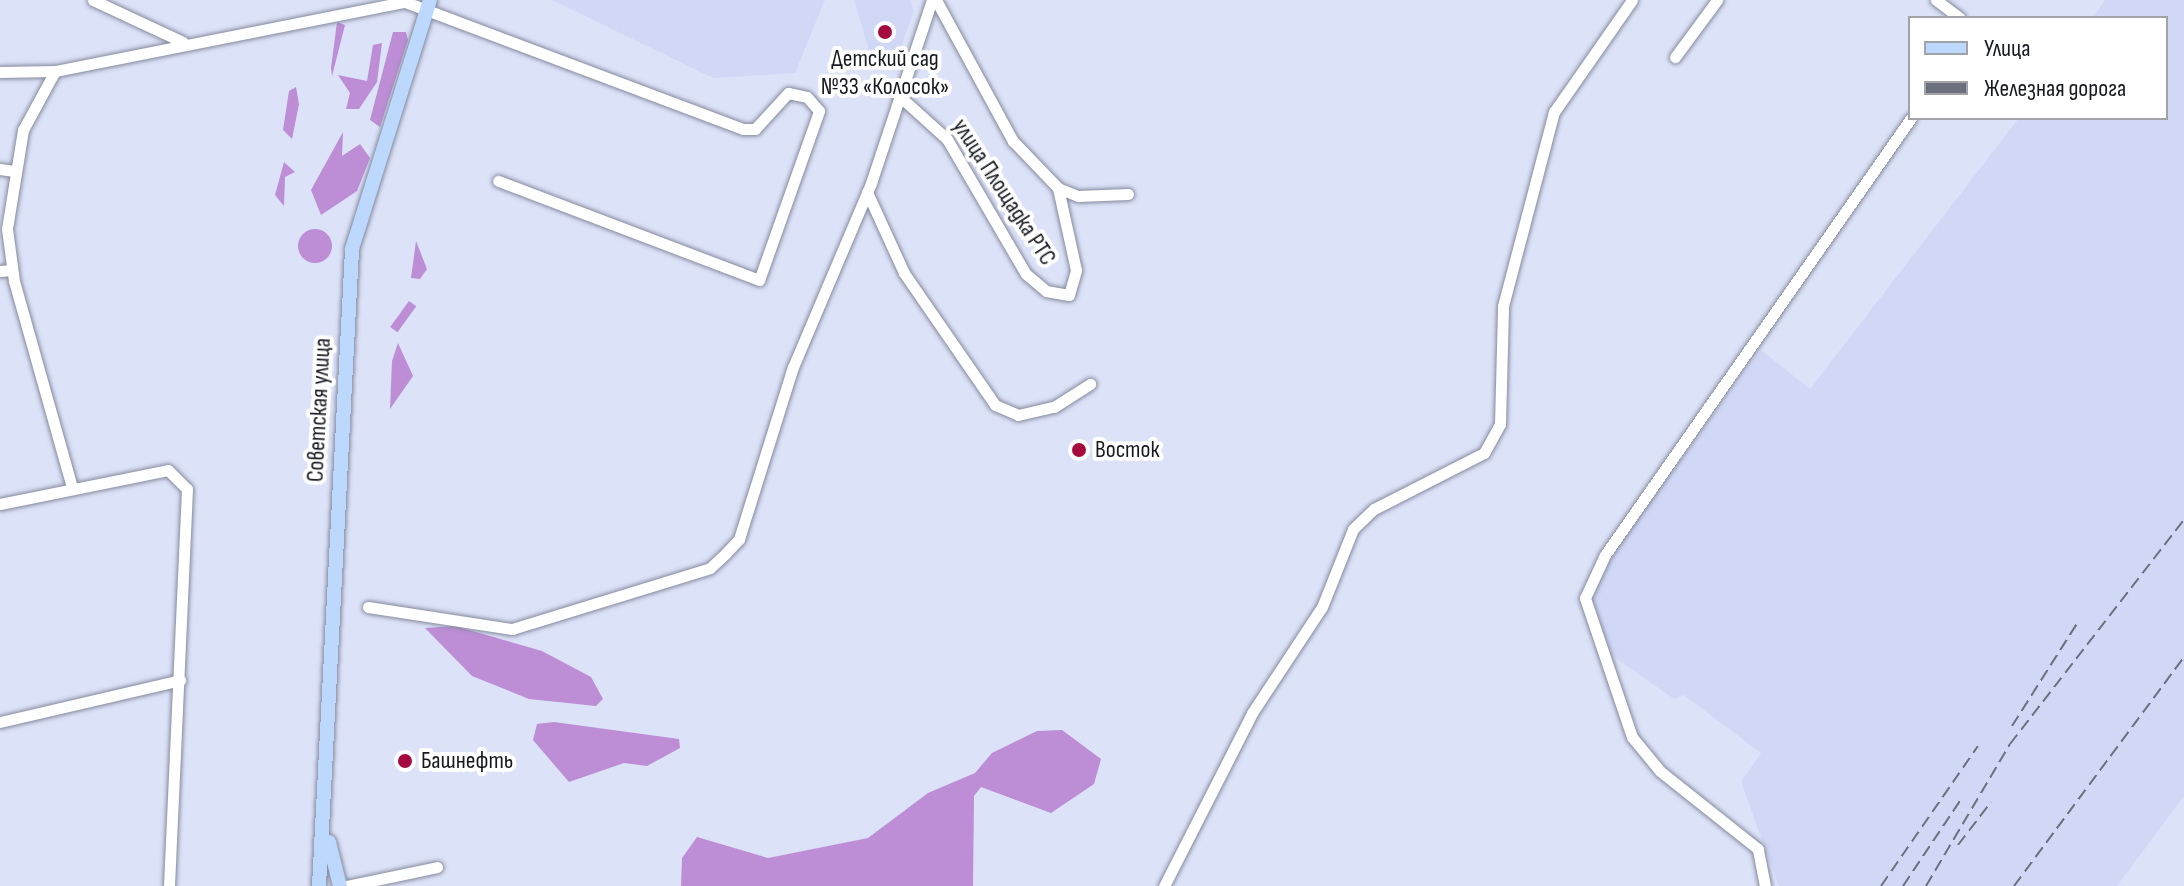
<!DOCTYPE html>
<meta charset="utf-8">
<style>
body{margin:0}
#map{position:relative;width:2184px;height:886px;overflow:hidden;background:#dce2f8;font-family:"Sofia Sans Condensed",sans-serif}
div>[style]{position:absolute}
.built>*{inset:0;background:#d1d8f6}
.forest>*{inset:0;background:#bd8dd6;transform-origin:0 0}
.round{border-radius:50%}
.roads{filter:drop-shadow(0 0 2px #858a9e) drop-shadow(0 0 2px #858a9e)}
.minor>*{height:11px;margin:-5.5px;padding:0 5.5px;transform-origin:5.5px;border-radius:5.5px;background:#fff}
.major>*{height:14px;margin:-7px;padding:0 7px;transform-origin:7px;border-radius:7px;background:#bcd8fc}
.rail>*{height:2px;margin-top:-1px;transform-origin:0;background:repeating-linear-gradient(90deg,#6c6f7d 0 12px,transparent 0 18px)}
.dots>*{width:22px;height:22px;translate:-50% -50%;box-sizing:border-box;border:4px solid #fff;border-radius:50%}
span{translate:-50% -50%;white-space:nowrap;text-align:center;line-height:1.15;-webkit-text-stroke:8px #fff;paint-order:stroke}
.poi-label{font-size:24px;color:#171920}
.left{translate:0 -50%;text-align:left}
.street-label{font-size:24px;color:#171920}
.legend{position:absolute;left:1908px;top:16px;width:260px;height:104px;box-sizing:border-box;background:#fff;border:2px solid #a2a3a6;margin:0;padding:10px 14px;list-style:none;font-size:24px;color:#171920}
.legend li{display:flex;align-items:center;gap:16px;height:40px}
.legend b{width:40px;border:2px solid #a2a3a6}
</style>
<div id="map">
<div class="built">
<i style="clip-path:polygon(552px 0,825px 0,795px 73px,713px 78px)"></i>
<i style="clip-path:polygon(854px 0,910px 0,914px 11px,895px 63px,870px 53px)"></i>
<i style="clip-path:polygon(2105px 0,2184px 0,2184px 796px,2117px 886px,1779px 886px,1741px 782px,1761px 753px,1684px 695px,1674px 699px,1603px 649px,1591px 598px,1610px 557px,1761px 350px,1810px 389px,2019px 118px,2166px 118px,2166px 18px,2093px 18px)"></i>
</div>
<div class="forest">
<i style="clip-path:polygon(337px 22px,345px 25px,332px 76px,331px 68px)"></i>
<i style="clip-path:polygon(393px 32px,406px 32px,408px 40px,380px 127px,370px 120px)"></i>
<i style="clip-path:polygon(382px 43px,377px 82px,359px 109px,346px 109px,350px 93px,338px 75px,367px 81px,373px 45px)"></i>
<i style="clip-path:polygon(296px 87px,299px 104px,292px 139px,283px 130px,289px 91px)"></i>
<i style="clip-path:polygon(343px 132px,342px 156px,360px 144px,370px 158px,357px 191px,321px 215px,311px 190px)"></i>
<i style="clip-path:polygon(284px 162px,295px 172px,285px 177px,284px 206px,275px 195px)"></i>
<i class="round" style="left:298px;top:229px;width:34px;height:34px"></i>
<i style="clip-path:polygon(416px 241px,427px 269px,420px 279px,411px 278px)"></i>
<i style="left:409px;top:301px;width:9px;height:32px;rotate:36deg"></i>
<i style="clip-path:polygon(398px 343px,413px 376px,390px 409px,392px 361px)"></i>
<i style="clip-path:polygon(455px 626px,542px 651px,591px 677px,603px 699px,596px 706px,529px 699px,472px 676px,425px 628px)"></i>
<i style="clip-path:polygon(554px 722px,679px 739px,680px 748px,647px 766px,624px 763px,569px 782px,533px 740px,537px 724px)"></i>
<i style="clip-path:polygon(1062px 730px,1101px 759px,1094px 784px,1051px 813px,981px 787px,974px 796px,973px 886px,681px 886px,682px 858px,697px 837px,768px 858px,868px 838px,928px 793px,975px 773px,992px 753px,1037px 731px)"></i>
</div>
<div class="roads">
<div class="minor">
<i style="left:93px;top:0;width:99px;rotate:25deg"></i>
<i style="left:400px;top:0;width:366px;rotate:20.6deg"></i>
<i style="left:743px;top:129px;width:12px"></i>
<i style="left:755px;top:129px;width:49px;rotate:-47.5deg"></i>
<i style="left:788px;top:93px;width:19px;rotate:12deg"></i>
<i style="left:807px;top:97px;width:18px;rotate:49deg"></i>
<i style="left:819px;top:111px;width:179px;rotate:109.5deg"></i>
<i style="left:759px;top:280px;width:279px;rotate:-159.2deg"></i>
<i style="left:936px;top:0;width:161px;rotate:61.4deg"></i>
<i style="left:1013px;top:141px;width:65px;rotate:46.2deg"></i>
<i style="left:1058px;top:188px;width:22px;rotate:22deg"></i>
<i style="left:1078px;top:196px;width:50px;rotate:-2.3deg"></i>
<i style="left:1936px;top:0;width:30px;rotate:37deg"></i>
<i style="left:1675px;top:57px;width:71px;rotate:-53.6deg"></i>
<i style="left:55px;top:71px;width:67px;rotate:118.5deg"></i>
<i style="left:23px;top:130px;width:100px;rotate:99.2deg"></i>
<i style="left:7px;top:229px;width:52px;rotate:82.3deg"></i>
<i style="left:14px;top:281px;width:215px;rotate:74.3deg"></i>
<i style="left:0;top:72px;width:55px;rotate:-1deg"></i>
<i style="left:55px;top:71px;width:357px;rotate:-11.2deg"></i>
<i style="left:897px;top:94px;width:67px;rotate:42deg"></i>
<i style="left:947px;top:139px;width:156px;rotate:59.7deg"></i>
<i style="left:1026px;top:274px;width:26px;rotate:40deg"></i>
<i style="left:1046px;top:291px;width:23px;rotate:10deg"></i>
<i style="left:1069px;top:295px;width:26px;rotate:-74deg"></i>
<i style="left:1076px;top:270px;width:84px;rotate:-102.4deg"></i>
<i style="left:0;top:169px;width:14px;rotate:8deg"></i>
<i style="left:867px;top:192px;width:89px;rotate:65.4deg"></i>
<i style="left:904px;top:273px;width:160px;rotate:55.4deg"></i>
<i style="left:995px;top:405px;width:25px;rotate:23deg"></i>
<i style="left:1018px;top:415px;width:37px;rotate:-13deg"></i>
<i style="left:1054px;top:407px;width:43px;rotate:-32.6deg"></i>
<i style="left:0;top:271px;width:12px;rotate:-5deg"></i>
<i style="left:0;top:504px;width:171px;rotate:-11.4deg"></i>
<i style="left:168px;top:470px;width:27px;rotate:45deg"></i>
<i style="left:187px;top:489px;width:397px;rotate:92.6deg"></i>
<i style="left:368px;top:607px;width:146px;rotate:8.7deg"></i>
<i style="left:512px;top:629px;width:207px;rotate:-17.1deg"></i>
<i style="left:710px;top:568px;width:21px;rotate:-43deg"></i>
<i style="left:725px;top:554px;width:21px;rotate:-47deg"></i>
<i style="left:739px;top:539px;width:180px;rotate:-72.6deg"></i>
<i style="left:793px;top:367px;width:200px;rotate:-67deg"></i>
<i style="left:871px;top:183px;width:193px;rotate:-71.6deg"></i>
<i style="left:0;top:722px;width:185px;rotate:-13.1deg"></i>
<i style="left:347px;top:886px;width:92px;rotate:-11.9deg"></i>
<i style="left:1164px;top:886px;width:194px;rotate:-63deg"></i>
<i style="left:1252px;top:713px;width:127px;rotate:-56.6deg"></i>
<i style="left:1322px;top:607px;width:84px;rotate:-68.3deg"></i>
<i style="left:1353px;top:529px;width:29px;rotate:-44deg"></i>
<i style="left:1374px;top:509px;width:123px;rotate:-27deg"></i>
<i style="left:1484px;top:453px;width:33px;rotate:-61deg"></i>
<i style="left:1500px;top:424px;width:118px;rotate:-88.5deg"></i>
<i style="left:1503px;top:306px;width:201px;rotate:-75.3deg"></i>
<i style="left:1554px;top:112px;width:136px;rotate:-55.1deg"></i>
<i style="left:1765px;top:886px;width:38px;rotate:-101deg"></i>
<i style="left:1758px;top:849px;width:125px;rotate:-141.5deg"></i>
<i style="left:1660px;top:771px;width:44px;rotate:-129.5deg"></i>
<i style="left:1632px;top:737px;width:147px;rotate:-108.7deg"></i>
<i style="left:1585px;top:598px;width:47px;rotate:-65.1deg"></i>
<i style="left:1605px;top:555px;width:533px;rotate:-55deg"></i>
</div>
<div class="major">
<i style="left:329px;top:842px;width:45px;rotate:76deg"></i>
<i style="left:319px;top:886px;width:638px;rotate:-87.03deg"></i>
<i style="left:352px;top:249px;width:261px;rotate:-72.6deg"></i>
</div>
</div>
<div class="rail">
<i style="left:2012px;top:726px;width:123px;rotate:-57.6deg"></i>
<i style="left:1958px;top:845px;width:54px;rotate:-52.5deg"></i>
<i style="left:1881px;top:886px;width:170px;rotate:-55.3deg"></i>
<i style="left:1903px;top:886px;width:106px;rotate:-56.2deg"></i>
<i style="left:1926px;top:886px;width:165px;rotate:-59.4deg"></i>
<i style="left:2010px;top:744px;width:284px;rotate:-52.2deg"></i>
<i style="left:2014px;top:886px;width:285px;rotate:-53.4deg"></i>
</div>
<div class="dots">
<i style="left:885px;top:32px;background:#a50b3e"></i>
<i style="left:1079px;top:450px;background:#a50b3e"></i>
<i style="left:405px;top:761px;background:#a50b3e"></i>
</div>
<div class="poi-label">
<span style="left:885px;top:73px">Детский сад<br>№33 «Колосок»</span>
<span class="left" style="left:1095px;top:450px">Восток</span>
<span class="left" style="left:421px;top:761px">Башнефть</span>
</div>
<div class="street-label">
<span style="left:1004px;top:192px;rotate:57deg">улица Площадка РТС</span>
<span style="left:319px;top:410px;rotate:-87deg">Советская улица</span>
</div>
<ul class="legend">
<li><b style="height:10px;background:#bcd8fc"></b>Улица</li>
<li><b style="height:10px;background:#6c6f7d"></b>Железная дорога</li>
</ul>
</div>
